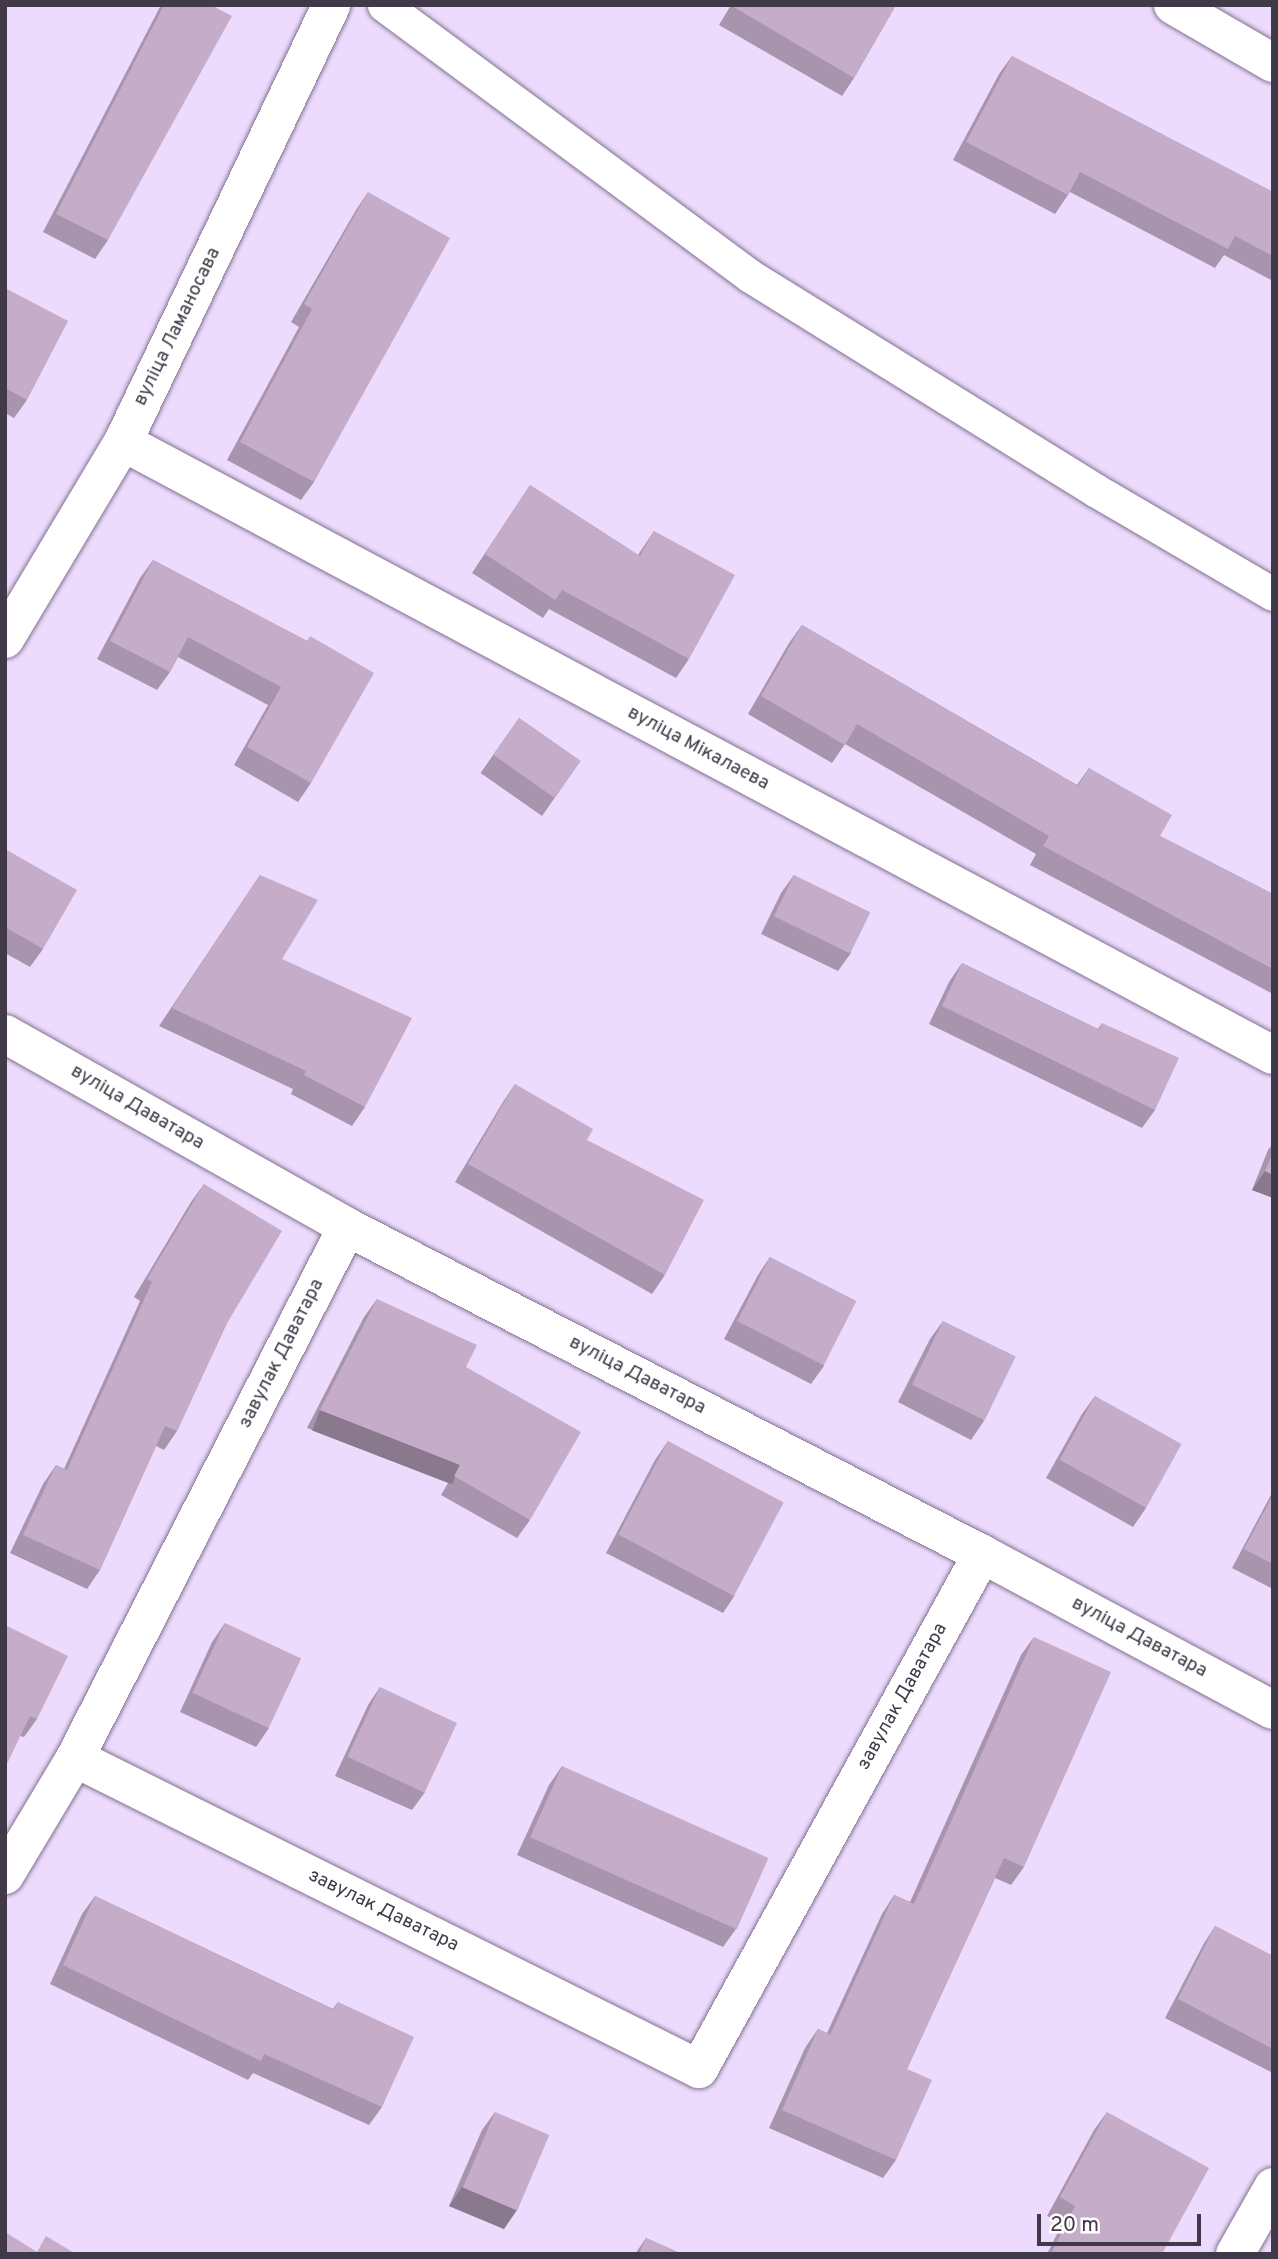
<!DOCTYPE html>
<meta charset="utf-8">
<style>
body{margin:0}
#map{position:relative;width:1278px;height:2259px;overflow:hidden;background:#eddbfd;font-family:Overpass,sans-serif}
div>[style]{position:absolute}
.roads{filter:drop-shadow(0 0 2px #817290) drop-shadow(0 0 2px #817290)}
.service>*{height:33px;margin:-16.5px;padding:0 16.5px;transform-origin:16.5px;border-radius:16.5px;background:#fff}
.minor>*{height:38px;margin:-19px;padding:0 19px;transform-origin:19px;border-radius:19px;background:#fff}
.wall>*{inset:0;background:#a994ad;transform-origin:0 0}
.shaded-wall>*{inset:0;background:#8a788d;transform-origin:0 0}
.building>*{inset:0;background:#c5acc9;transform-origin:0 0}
span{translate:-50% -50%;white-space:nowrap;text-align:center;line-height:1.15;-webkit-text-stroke:5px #fff;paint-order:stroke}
.street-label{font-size:19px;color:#403947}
.frame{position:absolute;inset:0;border:7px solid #403947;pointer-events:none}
.scale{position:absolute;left:1037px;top:2214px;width:164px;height:32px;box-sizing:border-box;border:4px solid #403947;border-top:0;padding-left:9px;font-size:21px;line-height:24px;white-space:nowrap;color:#403947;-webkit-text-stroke:5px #fff;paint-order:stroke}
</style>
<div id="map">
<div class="roads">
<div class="service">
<i style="left:384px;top:5px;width:455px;rotate:36.5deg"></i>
<i style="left:750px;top:276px;width:406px;rotate:31.8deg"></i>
<i style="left:1095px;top:490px;width:206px;rotate:30.3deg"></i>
</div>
<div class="minor">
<i style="left:1173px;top:5px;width:116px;rotate:30.1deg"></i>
<i style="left:123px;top:442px;width:1303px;rotate:28.06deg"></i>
<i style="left:5px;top:639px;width:230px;rotate:-59.1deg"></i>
<i style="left:123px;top:442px;width:484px;rotate:-64.5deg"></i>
<i style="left:5px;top:1034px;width:393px;rotate:29.4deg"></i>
<i style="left:347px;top:1227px;width:714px;rotate:27.25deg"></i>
<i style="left:982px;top:1554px;width:330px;rotate:28.2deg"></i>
<i style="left:75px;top:1758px;width:697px;rotate:26.49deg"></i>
<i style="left:699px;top:2069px;width:588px;rotate:-61.21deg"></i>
<i style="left:5px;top:1875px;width:136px;rotate:-59.1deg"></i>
<i style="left:75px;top:1758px;width:597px;rotate:-62.88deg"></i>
<i style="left:1235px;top:2254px;width:77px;rotate:-60.4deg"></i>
</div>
</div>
<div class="wall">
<i style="clip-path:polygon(161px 5px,211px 5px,108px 240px,95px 259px,43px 232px)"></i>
<i style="clip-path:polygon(731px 5px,896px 5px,854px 78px,842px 96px,719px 25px)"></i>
<i style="clip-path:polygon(1012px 56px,1273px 192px,1273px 281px,1224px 255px,1215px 268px,1070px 192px,1055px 214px,953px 160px,999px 74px)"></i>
<i style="clip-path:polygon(368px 192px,314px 482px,301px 500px,227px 460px,299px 327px,291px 322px,356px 210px)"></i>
<i style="clip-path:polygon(5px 288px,27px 400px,14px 418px,5px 413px)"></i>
<i style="clip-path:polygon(530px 485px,638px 555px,654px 531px,689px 659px,676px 678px,549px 609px,543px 618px,472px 573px)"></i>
<i style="clip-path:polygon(153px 560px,307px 641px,311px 783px,298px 802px,234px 765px,268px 705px,178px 657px,170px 672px,157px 690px,97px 659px,140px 578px)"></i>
<i style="clip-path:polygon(802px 625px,1077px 785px,1089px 768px,1160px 836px,1273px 894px,1273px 994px,1030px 865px,1036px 854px,845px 744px,832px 763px,748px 714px,789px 643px)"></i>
<i style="left:519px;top:718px;width:75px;height:67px;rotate:35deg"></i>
<i style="clip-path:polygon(5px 849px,43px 949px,30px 967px,5px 953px)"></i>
<i style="clip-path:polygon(260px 875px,282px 959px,365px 1107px,352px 1126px,291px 1094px,293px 1089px,159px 1026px)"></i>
<i style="clip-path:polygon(794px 875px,851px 953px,838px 971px,761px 934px,781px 893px)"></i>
<i style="clip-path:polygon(962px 963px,1098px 1029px,1102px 1023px,1155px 1110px,1142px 1128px,929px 1024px,949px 982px)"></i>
<i style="clip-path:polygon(515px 1084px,665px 1275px,652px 1294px,455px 1182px,503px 1102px)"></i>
<i style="clip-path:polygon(1273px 1144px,1273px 1198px,1252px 1190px,1268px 1150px)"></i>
<i style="clip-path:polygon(204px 1184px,226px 1325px,177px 1431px,164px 1450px,156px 1446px,100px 1570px,87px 1589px,10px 1553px,43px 1484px,56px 1465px,64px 1469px,140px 1301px,134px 1297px,191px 1202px)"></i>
<i style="clip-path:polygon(770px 1257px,824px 1366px,811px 1384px,724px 1339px,758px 1275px)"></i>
<i style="clip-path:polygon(377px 1299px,466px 1367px,530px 1520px,517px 1538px,441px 1495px,448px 1483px,307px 1428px,364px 1317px)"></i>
<i style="clip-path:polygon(943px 1321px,984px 1421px,971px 1440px,898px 1402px,930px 1339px)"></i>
<i style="clip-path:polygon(1095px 1396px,1146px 1508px,1133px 1527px,1046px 1478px,1082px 1414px)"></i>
<i style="clip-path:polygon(668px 1441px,735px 1595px,723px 1613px,606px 1553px,655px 1460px)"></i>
<i style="clip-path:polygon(1273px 1491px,1273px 1589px,1232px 1568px)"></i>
<i style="clip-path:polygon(225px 1623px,269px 1728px,256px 1747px,180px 1712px,212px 1642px)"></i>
<i style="clip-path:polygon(5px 1625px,37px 1719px,24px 1737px,20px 1736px)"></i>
<i style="clip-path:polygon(1034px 1637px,1024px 1867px,1011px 1885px,995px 1878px,907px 2069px,896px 2160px,883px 2178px,769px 2128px,805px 2048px,818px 2029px,827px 2033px,882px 1914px,894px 1895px,910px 1902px,1021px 1655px)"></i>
<i style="clip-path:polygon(380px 1687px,425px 1792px,412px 1810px,335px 1776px,368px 1705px)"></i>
<i style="clip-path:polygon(562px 1766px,736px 1929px,723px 1947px,517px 1855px,549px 1785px)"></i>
<i style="clip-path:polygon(95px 1896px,333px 2009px,338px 2002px,382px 2107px,369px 2125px,253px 2073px,248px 2080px,50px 1984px,82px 1914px)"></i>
<i style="clip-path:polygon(1215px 1926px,1273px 1956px,1273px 2069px,1271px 2072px,1165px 2018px,1203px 1945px)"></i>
<i style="clip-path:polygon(495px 2112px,504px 2229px,449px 2206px,482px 2130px)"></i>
<i style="clip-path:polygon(1107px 2112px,1162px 2254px,1047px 2254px,1062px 2224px,1047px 2216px,1094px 2130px)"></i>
<i style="clip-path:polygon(646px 2238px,682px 2254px,635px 2254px)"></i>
</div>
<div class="shaded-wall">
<i style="clip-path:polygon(1265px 1171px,1273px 1175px,1273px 1198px,1252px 1190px)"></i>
<i style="left:320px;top:1410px;width:150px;height:22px;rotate:21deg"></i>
<i style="clip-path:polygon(462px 2187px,517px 2210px,504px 2229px,449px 2206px)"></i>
</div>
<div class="building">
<i style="clip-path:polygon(164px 5px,211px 5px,232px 16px,108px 240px,56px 214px)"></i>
<i style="clip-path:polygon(733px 5px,896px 5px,854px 78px,732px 6px)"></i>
<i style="clip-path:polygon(1012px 56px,1273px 192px,1273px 256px,1235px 236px,1228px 249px,1080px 172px,1068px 195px,966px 142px)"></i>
<i style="clip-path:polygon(368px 192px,450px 238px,314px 482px,240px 442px,312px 309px,304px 304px)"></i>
<i style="clip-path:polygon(5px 288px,68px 321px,27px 400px,5px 388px)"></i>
<i style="clip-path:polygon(530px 485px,640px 556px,654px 531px,735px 575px,689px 659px,562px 590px,555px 600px,485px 554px)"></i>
<i style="clip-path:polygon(153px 560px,307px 641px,310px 636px,374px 673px,311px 783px,247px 747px,281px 687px,188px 637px,170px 672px,110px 641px)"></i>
<i style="clip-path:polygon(802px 625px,1078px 786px,1089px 768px,1172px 815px,1160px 836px,1273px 894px,1273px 969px,1043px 846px,1049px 836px,857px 724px,845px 745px,761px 696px)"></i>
<i style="left:519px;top:718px;width:75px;height:45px;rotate:35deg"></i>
<i style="clip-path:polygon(5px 849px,77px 890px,43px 949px,5px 927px)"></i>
<i style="clip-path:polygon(260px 875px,318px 900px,282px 959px,412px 1018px,365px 1107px,304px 1075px,306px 1071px,172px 1008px)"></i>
<i style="left:794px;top:875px;width:85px;height:46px;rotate:26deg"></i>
<i style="clip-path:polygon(962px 963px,1099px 1030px,1102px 1023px,1179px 1058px,1155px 1110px,942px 1006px)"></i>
<i style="clip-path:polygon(515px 1084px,593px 1129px,587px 1140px,704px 1200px,665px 1275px,468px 1164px)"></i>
<i style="clip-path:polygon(1273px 1152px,1273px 1175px,1265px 1171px)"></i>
<i style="clip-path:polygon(204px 1184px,282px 1231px,226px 1325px,177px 1431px,165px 1426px,100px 1570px,23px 1535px,56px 1465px,67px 1470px,152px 1282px,147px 1279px)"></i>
<i style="left:770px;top:1257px;width:97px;height:72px;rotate:27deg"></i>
<i style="clip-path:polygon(377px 1299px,477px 1345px,466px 1367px,581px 1432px,530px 1520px,454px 1476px,460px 1465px,320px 1410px)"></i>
<i style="left:943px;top:1321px;width:81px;height:71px;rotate:26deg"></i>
<i style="left:1095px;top:1396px;width:99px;height:73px;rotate:29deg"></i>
<i style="left:668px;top:1441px;width:131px;height:106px;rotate:28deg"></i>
<i style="clip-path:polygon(1273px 1495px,1273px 1564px,1244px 1549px)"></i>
<i style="left:225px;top:1623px;width:84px;height:77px;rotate:25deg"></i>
<i style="clip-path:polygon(5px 1625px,68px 1656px,37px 1719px,30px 1716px,5px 1768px)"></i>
<i style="clip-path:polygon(1034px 1637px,1111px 1672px,1024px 1867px,1004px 1858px,907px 2069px,932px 2080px,896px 2160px,782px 2110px,818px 2029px,830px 2035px,894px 1895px,914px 1904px)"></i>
<i style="left:380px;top:1687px;width:85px;height:77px;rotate:25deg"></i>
<i style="left:562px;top:1766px;width:226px;height:78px;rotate:24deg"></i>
<i style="clip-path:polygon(95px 1896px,334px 2010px,338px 2002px,414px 2037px,382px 2107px,264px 2054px,261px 2061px,63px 1965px)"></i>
<i style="clip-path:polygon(1215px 1926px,1273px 1956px,1273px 2049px,1178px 1999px)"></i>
<i style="left:495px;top:2112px;width:59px;height:82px;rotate:23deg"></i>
<i style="clip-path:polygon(1107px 2112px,1209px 2168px,1162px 2254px,1157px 2251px,1156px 2254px,1051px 2254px,1075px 2206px,1060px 2197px)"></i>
<i style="clip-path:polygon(5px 2232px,37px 2252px,46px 2236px,76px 2254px,5px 2254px)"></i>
<i style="clip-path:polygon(646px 2238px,682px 2254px,639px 2254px)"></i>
</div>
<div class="street-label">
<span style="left:178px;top:327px;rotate:-64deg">вуліца Ламаносава</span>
<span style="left:698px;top:749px;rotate:28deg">вуліца Мікалаева</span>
<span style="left:137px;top:1108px;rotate:30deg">вуліца Даватара</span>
<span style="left:282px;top:1354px;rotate:-63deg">завулак Даватара</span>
<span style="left:637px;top:1376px;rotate:27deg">вуліца Даватара</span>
<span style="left:1139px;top:1638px;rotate:28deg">вуліца Даватара</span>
<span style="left:903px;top:1697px;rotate:-61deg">завулак Даватара</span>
<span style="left:383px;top:1911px;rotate:26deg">завулак Даватара</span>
</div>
<div class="frame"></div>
<div class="scale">20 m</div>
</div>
